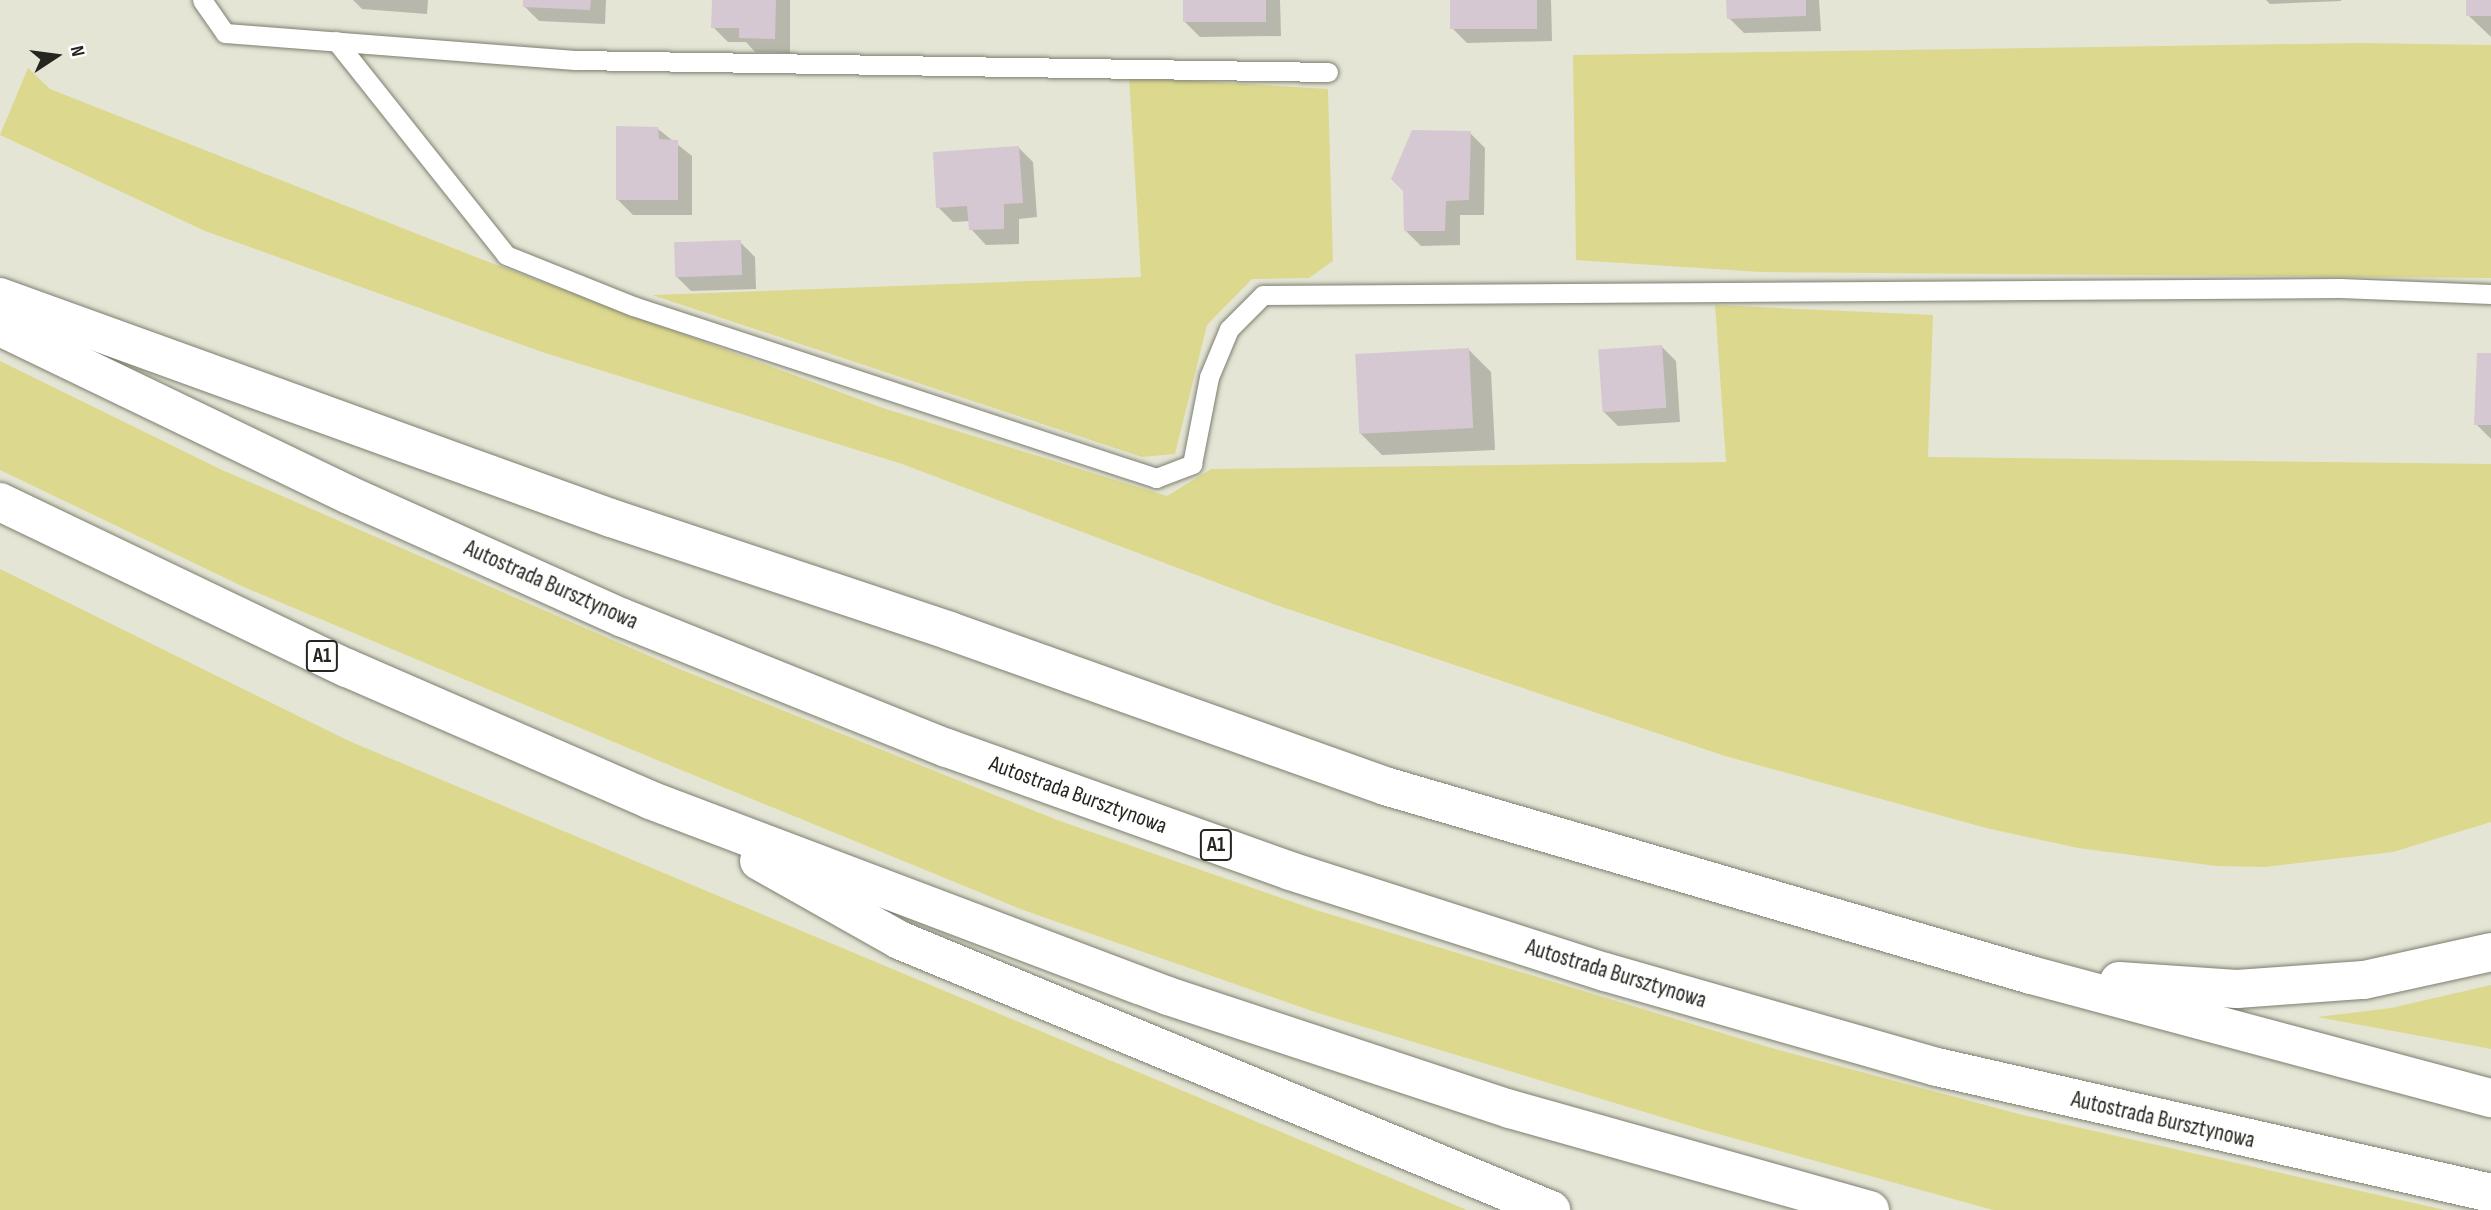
<!DOCTYPE html>
<style>
body{margin:0}
#map{position:relative;width:2491px;height:1210px;overflow:hidden;background:#e5e5d6;font-family:"Sofia Sans Condensed",sans-serif}
div>[style]{position:absolute}
.green>*{inset:0;background:#dcd98e}
.shadow>*{inset:0;background:#0003}
.building>*{inset:0;background:#d5c8d2;transform-origin:0 0}
.roads{filter:drop-shadow(0 0 2px #7e7e70) drop-shadow(0 0 2px #7e7e70)}
.service>*{height:19px;margin:-9.5px;padding:0 9.5px;transform-origin:9.5px;border-radius:9.5px;background:#fff}
.motorway>*{height:38px;margin:-19px;padding:0 19px;transform-origin:19px;border-radius:19px;background:#fff}
span{translate:-50% -50%;white-space:nowrap;text-align:center;line-height:1.15;-webkit-text-stroke:7px #fff;paint-order:stroke}
.shield-label span{padding:2px 5px;background:#fff;border:2px solid;border-radius:5px;-webkit-text-stroke-width:0}
.shield-label{font-size:21px;color:#262620;font-weight:700}
.street-label{font-size:23px;color:#262620}
.north{position:absolute;left:21px;top:21px;width:70px;height:70px;-webkit-text-stroke:5px #fff;paint-order:stroke;rotate:77deg;font-size:19px;font-weight:700;line-height:28px;text-align:center;color:#262620}
.north::after{content:'';display:block;margin:auto;width:24px;height:32px;background:#262620;clip-path:polygon(50% 0,100% 100%,50% 72%,0 100%)}
</style>
<div id="map">
<div class="green">
<i style="clip-path:polygon(2360px 43px,2491px 45px,2491px 278px,1760px 272px,1576px 260px,1573px 55px)"></i>
<i style="clip-path:polygon(28px 68px,50px 89px,486px 261px,883px 408px,1167px 496px,1211px 469px,1726px 462px,1715px 305px,1933px 315px,1928px 457px,2491px 464px,2491px 822px,2393px 852px,2265px 867px,2216px 866px,2078px 848px,1986px 828px,1725px 756px,1273px 604px,902px 464px,545px 353px,205px 231px,0 135px)"></i>
<i style="clip-path:polygon(1129px 77px,1328px 89px,1333px 261px,1309px 278px,1252px 279px,1207px 325px,1175px 454px,1142px 457px,652px 295px,1141px 277px)"></i>
<i style="clip-path:polygon(0 361px,220px 469px,677px 668px,1060px 821px,1316px 910px,1768px 1047px,2019px 1114px,2445px 1210px,1993px 1210px,1704px 1130px,1318px 1013px,1023px 910px,669px 765px,246px 588px,0 470px)"></i>
<i style="clip-path:polygon(0 569px,349px 741px,1467px 1210px,0 1210px)"></i>
<i style="clip-path:polygon(2491px 985px,2491px 1049px,2317px 1017px,2391px 1008px)"></i>
</div>
<div class="shadow">
<i style="clip-path:polygon(353px 0,428px 0,427px 14px,362px 9px)"></i>
<i style="clip-path:polygon(525px 0,606px 0,605px 24px,539px 21px,524px 6px)"></i>
<i style="clip-path:polygon(713px 0,790px 0,790px 53px,755px 52px,746px 42px,728px 42px,713px 27px)"></i>
<i style="clip-path:polygon(1185px 0,1280px 0,1281px 36px,1200px 37px,1185px 22px)"></i>
<i style="clip-path:polygon(1451px 0,1551px 0,1552px 41px,1467px 43px,1452px 28px)"></i>
<i style="clip-path:polygon(1728px 0,1819px 0,1821px 31px,1744px 33px,1729px 18px)"></i>
<i style="clip-path:polygon(2266px 0,2341px 0,2341px 1px,2270px 4px)"></i>
<i style="clip-path:polygon(2468px 0,2491px 0,2491px 37px,2468px 15px)"></i>
<i style="clip-path:polygon(658px 129px,692px 156px,692px 215px,633px 215px,618px 200px)"></i>
<i style="clip-path:polygon(1470px 133px,1485px 148px,1484px 215px,1460px 215px,1460px 245px,1421px 246px,1406px 231px,1405px 191px)"></i>
<i style="clip-path:polygon(1018px 147px,1033px 162px,1037px 217px,1019px 219px,1019px 244px,986px 245px,971px 229px,970px 221px,953px 222px,938px 207px)"></i>
<i style="clip-path:polygon(740px 242px,755px 257px,756px 289px,691px 291px,676px 276px)"></i>
<i style="clip-path:polygon(1661px 346px,1676px 361px,1680px 422px,1618px 426px,1603px 411px)"></i>
<i style="clip-path:polygon(1469px 350px,1491px 372px,1495px 450px,1382px 455px,1360px 433px)"></i>
<i style="clip-path:polygon(2491px 355px,2491px 439px,2476px 424px)"></i>
</div>
<div class="building">
<i style="clip-path:polygon(523px 0,591px 0,590px 10px,523px 7px)"></i>
<i style="clip-path:polygon(712px 0,776px 0,775px 39px,739px 38px,739px 28px,711px 28px)"></i>
<i style="left:1183px;top:0;width:83px;height:22px"></i>
<i style="left:1450px;top:0;width:87px;height:29px"></i>
<i style="clip-path:polygon(1726px 0,1806px 0,1806px 16px,1727px 19px)"></i>
<i style="left:2466px;top:0;width:25px;height:16px"></i>
<i style="clip-path:polygon(616px 126px,658px 127px,659px 139px,678px 140px,678px 200px,616px 200px)"></i>
<i style="clip-path:polygon(1412px 130px,1471px 131px,1469px 200px,1446px 201px,1445px 231px,1404px 231px,1403px 191px,1391px 179px)"></i>
<i style="clip-path:polygon(1019px 146px,1023px 203px,1004px 204px,1004px 229px,969px 230px,967px 206px,936px 208px,933px 152px)"></i>
<i style="left:741px;top:240px;width:35px;height:67px;rotate:88deg"></i>
<i style="left:1662px;top:345px;width:63px;height:64px;rotate:86deg"></i>
<i style="left:1469px;top:348px;width:80px;height:114px;rotate:87deg"></i>
<i style="clip-path:polygon(2477px 353px,2491px 353px,2491px 425px,2474px 425px)"></i>
</div>
<div class="roads">
<div class="service">
<i style="left:202px;top:0;width:40px;rotate:55.1deg"></i>
<i style="left:225px;top:33px;width:351px;rotate:4.4deg"></i>
<i style="left:575px;top:60px;width:753px;rotate:0.91deg"></i>
<i style="left:336px;top:41px;width:273px;rotate:51.5deg"></i>
<i style="left:506px;top:255px;width:137px;rotate:21.9deg"></i>
<i style="left:633px;top:306px;width:551px;rotate:18.2deg"></i>
<i style="left:1156px;top:478px;width:39px;rotate:-21deg"></i>
<i style="left:1192px;top:464px;width:89px;rotate:-78.9deg"></i>
<i style="left:1209px;top:377px;width:52px;rotate:-67.4deg"></i>
<i style="left:1229px;top:329px;width:48px;rotate:-45deg"></i>
<i style="left:1263px;top:295px;width:1077px;rotate:-0.37deg"></i>
<i style="left:2340px;top:288px;width:151px;rotate:2.3deg"></i>
</div>
<div class="motorway">
<i style="left:0;top:297px;width:650px;rotate:19.89deg"></i>
<i style="left:611px;top:518px;width:357px;rotate:18.4deg"></i>
<i style="left:950px;top:631px;width:462px;rotate:19.6deg"></i>
<i style="left:1385px;top:786px;width:673px;rotate:16.31deg"></i>
<i style="left:2031px;top:975px;width:476px;rotate:15deg"></i>
<i style="left:0;top:327px;width:387px;rotate:25.7deg"></i>
<i style="left:349px;top:495px;width:300px;rotate:24.2deg"></i>
<i style="left:623px;top:618px;width:349px;rotate:21.9deg"></i>
<i style="left:947px;top:748px;width:364px;rotate:19.7deg"></i>
<i style="left:1290px;top:871px;width:331px;rotate:17.8deg"></i>
<i style="left:1605px;top:972px;width:345px;rotate:16deg"></i>
<i style="left:1937px;top:1067px;width:568px;rotate:12.81deg"></i>
<i style="left:0;top:502px;width:385px;rotate:25.6deg"></i>
<i style="left:347px;top:668px;width:331px;rotate:23.5deg"></i>
<i style="left:650px;top:800px;width:554px;rotate:20.73deg"></i>
<i style="left:1168px;top:996px;width:360px;rotate:18.3deg"></i>
<i style="left:1510px;top:1109px;width:374px;rotate:15.7deg"></i>
<i style="left:759px;top:861px;width:161px;rotate:29.4deg"></i>
<i style="left:899px;top:940px;width:706px;rotate:22.49deg"></i>
<i style="left:2119px;top:981px;width:118px;rotate:3.9deg"></i>
<i style="left:2237px;top:989px;width:127px;rotate:-4.1deg"></i>
<i style="left:2364px;top:980px;width:130px;rotate:-12.4deg"></i>
</div>
</div>
<div class="shield-label">
<span style="left:322px;top:656px">A1</span>
<span style="left:1216px;top:845px">A1</span>
</div>
<div class="street-label">
<span style="left:551px;top:585px;rotate:24deg">Autostrada Bursztynowa</span>
<span style="left:1078px;top:795px;rotate:20deg">Autostrada Bursztynowa</span>
<span style="left:1616px;top:974px;rotate:17deg">Autostrada Bursztynowa</span>
<span style="left:2163px;top:1120px;rotate:13deg">Autostrada Bursztynowa</span>
</div>
<div class="north">N</div>
</div>
